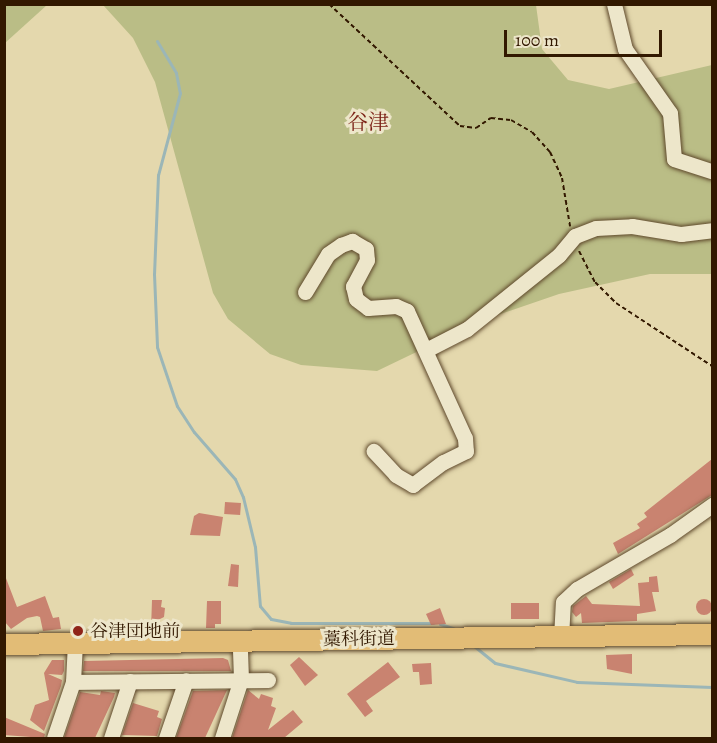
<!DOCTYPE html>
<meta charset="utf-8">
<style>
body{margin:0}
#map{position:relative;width:717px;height:743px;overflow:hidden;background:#e4d8ad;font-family:Alegreya,"Noto Serif JP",serif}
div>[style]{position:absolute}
.green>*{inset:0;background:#babd86}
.stream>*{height:3px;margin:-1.5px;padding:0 1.5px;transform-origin:1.5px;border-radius:1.5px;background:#9bb6b7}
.building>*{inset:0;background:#c98370;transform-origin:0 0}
.round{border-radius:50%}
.path>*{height:2px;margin-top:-1px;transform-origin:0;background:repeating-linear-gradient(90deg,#321800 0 4.5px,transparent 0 7.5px)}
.roads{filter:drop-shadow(0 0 2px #5e482b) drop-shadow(0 0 2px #5e482b)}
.minor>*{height:15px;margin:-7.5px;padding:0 7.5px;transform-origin:7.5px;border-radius:7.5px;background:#ede6ca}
.highway>*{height:21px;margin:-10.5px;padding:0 10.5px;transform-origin:10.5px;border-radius:10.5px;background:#e2bc76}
.dots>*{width:16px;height:16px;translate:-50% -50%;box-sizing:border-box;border:3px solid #ede6ca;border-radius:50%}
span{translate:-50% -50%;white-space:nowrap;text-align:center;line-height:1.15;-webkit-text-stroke:6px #ede6ca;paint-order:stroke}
.poi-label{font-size:18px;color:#321800}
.left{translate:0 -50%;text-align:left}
.street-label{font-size:18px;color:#321800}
.quarter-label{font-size:21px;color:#7a1f14}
.frame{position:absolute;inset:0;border:6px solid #321800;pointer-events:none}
.scale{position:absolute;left:504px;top:30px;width:158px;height:27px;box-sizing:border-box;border:3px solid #321800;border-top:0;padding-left:8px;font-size:18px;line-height:21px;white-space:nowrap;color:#321800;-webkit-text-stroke:4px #ede6ca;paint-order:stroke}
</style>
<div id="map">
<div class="green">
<i style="clip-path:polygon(5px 4px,47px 4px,47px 5px,5px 43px)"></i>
<i style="clip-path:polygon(103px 5px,536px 5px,542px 49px,568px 80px,609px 89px,712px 65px,712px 274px,650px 274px,559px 294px,483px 320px,377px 371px,301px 365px,270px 354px,228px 319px,213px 293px,155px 82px,133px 38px)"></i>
</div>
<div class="stream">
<i style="left:157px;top:41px;width:37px;rotate:59deg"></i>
<i style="left:176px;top:73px;width:20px;rotate:79deg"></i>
<i style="left:180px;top:93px;width:85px;rotate:105deg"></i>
<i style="left:158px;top:175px;width:99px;rotate:92.3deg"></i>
<i style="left:154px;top:274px;width:73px;rotate:87.6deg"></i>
<i style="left:157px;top:347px;width:62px;rotate:71.3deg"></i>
<i style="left:177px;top:406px;width:31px;rotate:57deg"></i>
<i style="left:194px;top:432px;width:62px;rotate:48.9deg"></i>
<i style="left:235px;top:479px;width:20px;rotate:66deg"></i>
<i style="left:243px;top:497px;width:51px;rotate:76.5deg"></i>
<i style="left:255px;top:547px;width:59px;rotate:85.2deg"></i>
<i style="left:260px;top:606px;width:17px;rotate:50deg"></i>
<i style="left:271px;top:619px;width:20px;rotate:11deg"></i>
<i style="left:291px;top:623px;width:142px"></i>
<i style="left:440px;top:624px;width:14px;rotate:17deg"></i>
<i style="left:474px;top:646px;width:27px;rotate:39deg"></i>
<i style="left:495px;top:663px;width:84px;rotate:13deg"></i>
<i style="left:577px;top:682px;width:135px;rotate:2.1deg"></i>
</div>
<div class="building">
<i style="clip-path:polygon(712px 459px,712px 495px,618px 554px,613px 543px,640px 528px,637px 524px,647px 517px,644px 513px)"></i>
<i style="left:225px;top:502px;width:16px;height:12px;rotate:4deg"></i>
<i style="clip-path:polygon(199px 513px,223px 517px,220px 536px,190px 535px,194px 516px)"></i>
<i style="clip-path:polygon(231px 564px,239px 565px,238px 587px,228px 586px)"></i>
<i style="clip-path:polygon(631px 569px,634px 575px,613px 589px,609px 582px)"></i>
<i style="clip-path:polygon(4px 573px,17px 607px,45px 596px,53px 618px,59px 617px,61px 629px,43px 631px,40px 617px,37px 616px,27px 618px,11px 629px,4px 621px)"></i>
<i style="clip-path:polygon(657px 576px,659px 592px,652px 592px,656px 611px,637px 614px,637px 621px,582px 623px,581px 613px,576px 617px,572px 612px,573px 606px,586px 596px,592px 604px,640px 606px,638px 583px,649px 582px,649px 577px)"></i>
<i class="round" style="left:696px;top:599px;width:16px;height:16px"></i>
<i style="clip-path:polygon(152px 600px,162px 600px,161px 607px,165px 608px,164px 617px,158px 620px,156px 629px,151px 629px)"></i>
<i style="clip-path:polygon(207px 601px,221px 601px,221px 624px,215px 624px,215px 628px,206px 628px)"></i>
<i style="left:539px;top:603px;width:16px;height:28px;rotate:90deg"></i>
<i style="clip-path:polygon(440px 608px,446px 624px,431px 625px,426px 614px)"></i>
<i style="clip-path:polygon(632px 654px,632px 674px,607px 669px,606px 655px)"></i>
<i style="clip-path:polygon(299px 657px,318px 675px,305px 686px,290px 665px)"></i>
<i style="clip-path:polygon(223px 658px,228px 660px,231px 671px,83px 671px,84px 661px)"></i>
<i style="clip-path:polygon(52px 660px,64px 660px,64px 671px,62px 675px,48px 674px,62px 680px,61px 686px,44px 731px,30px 720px,35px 705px,49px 700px,44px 673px)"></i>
<i style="clip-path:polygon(388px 662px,400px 677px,366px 701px,373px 711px,365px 717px,347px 694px)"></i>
<i style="clip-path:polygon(431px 663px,432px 684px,420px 685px,419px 672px,413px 672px,412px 664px)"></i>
<i style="clip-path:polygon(227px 690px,205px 738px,176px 738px,193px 691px)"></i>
<i style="clip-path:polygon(248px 690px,259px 699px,261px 694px,273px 698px,271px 706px,276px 708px,268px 730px,293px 710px,303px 722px,284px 738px,232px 738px)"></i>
<i style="clip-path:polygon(101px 691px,115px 693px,114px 697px,95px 738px,64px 738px,80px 692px,100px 695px)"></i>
<i style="clip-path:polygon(133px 703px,159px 711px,157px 717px,162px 719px,157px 736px,122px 735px)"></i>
<i style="clip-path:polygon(4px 717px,45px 734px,44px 738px,4px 735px)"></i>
</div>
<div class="path">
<i style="left:329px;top:4px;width:179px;rotate:43deg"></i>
<i style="left:460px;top:126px;width:16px;rotate:7deg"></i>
<i style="left:476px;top:128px;width:18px;rotate:-34deg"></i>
<i style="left:491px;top:118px;width:20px;rotate:6deg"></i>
<i style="left:511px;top:120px;width:24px;rotate:30deg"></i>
<i style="left:532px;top:132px;width:27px;rotate:48deg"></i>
<i style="left:550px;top:152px;width:29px;rotate:65deg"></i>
<i style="left:562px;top:178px;width:49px;rotate:80.5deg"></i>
<i style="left:579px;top:251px;width:35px;rotate:63deg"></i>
<i style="left:595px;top:282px;width:30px;rotate:45deg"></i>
<i style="left:616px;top:303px;width:115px;rotate:33.3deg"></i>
</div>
<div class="roads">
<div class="minor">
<i style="left:614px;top:4px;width:46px;rotate:76.3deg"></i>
<i style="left:625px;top:49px;width:78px;rotate:54.9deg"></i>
<i style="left:670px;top:113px;width:46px;rotate:85deg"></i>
<i style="left:674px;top:159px;width:40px;rotate:18deg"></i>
<i style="left:305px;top:292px;width:44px;rotate:-58.8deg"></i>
<i style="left:328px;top:254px;width:16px;rotate:-35deg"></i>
<i style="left:341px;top:245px;width:12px;rotate:-20deg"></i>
<i style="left:352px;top:241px;width:16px;rotate:30deg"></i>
<i style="left:366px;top:249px;width:11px;rotate:85deg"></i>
<i style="left:367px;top:260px;width:30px;rotate:118deg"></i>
<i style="left:353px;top:286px;width:13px;rotate:77deg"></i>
<i style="left:356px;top:299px;width:15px;rotate:37deg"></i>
<i style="left:368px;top:308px;width:28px;rotate:-4deg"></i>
<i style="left:396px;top:306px;width:12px;rotate:24deg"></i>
<i style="left:407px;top:311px;width:140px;rotate:65.5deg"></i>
<i style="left:465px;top:438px;width:13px;rotate:86deg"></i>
<i style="left:466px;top:451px;width:25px;rotate:154deg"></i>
<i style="left:443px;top:462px;width:38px;rotate:143deg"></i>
<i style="left:413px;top:485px;width:20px;rotate:-150deg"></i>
<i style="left:396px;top:475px;width:33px;rotate:-133deg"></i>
<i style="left:426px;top:350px;width:46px;rotate:-27.1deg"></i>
<i style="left:467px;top:329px;width:118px;rotate:-38.8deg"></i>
<i style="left:559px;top:255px;width:25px;rotate:-50deg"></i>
<i style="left:575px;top:236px;width:22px;rotate:-21deg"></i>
<i style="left:596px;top:228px;width:36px;rotate:-3deg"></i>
<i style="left:632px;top:226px;width:50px;rotate:9.3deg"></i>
<i style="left:681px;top:234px;width:31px;rotate:-7deg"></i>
<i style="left:561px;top:638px;width:36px;rotate:-87deg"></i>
<i style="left:563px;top:602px;width:19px;rotate:-43deg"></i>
<i style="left:577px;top:589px;width:108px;rotate:-30.1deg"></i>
<i style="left:670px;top:535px;width:52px;rotate:-35.5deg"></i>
<i style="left:73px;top:682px;width:195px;rotate:-0.6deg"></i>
<i style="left:54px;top:738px;width:59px;rotate:-71.3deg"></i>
<i style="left:73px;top:682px;width:40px;rotate:-87.1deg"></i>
<i style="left:111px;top:738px;width:60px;rotate:-71.6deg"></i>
<i style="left:166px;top:738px;width:61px;rotate:-71deg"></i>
<i style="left:222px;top:738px;width:62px;rotate:-72.1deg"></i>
<i style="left:241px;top:679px;width:38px;rotate:-92deg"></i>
</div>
<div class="highway">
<i style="left:4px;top:644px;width:708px;rotate:-0.81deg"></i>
</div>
</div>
<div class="dots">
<i style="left:78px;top:631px;background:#8f2418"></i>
</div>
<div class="poi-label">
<span class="left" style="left:90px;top:631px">谷津団地前</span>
</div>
<div class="street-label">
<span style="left:359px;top:639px;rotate:-1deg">藁科街道</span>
</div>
<div class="quarter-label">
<span style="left:368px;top:122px">谷津</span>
</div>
<div class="frame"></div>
<div class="scale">100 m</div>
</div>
